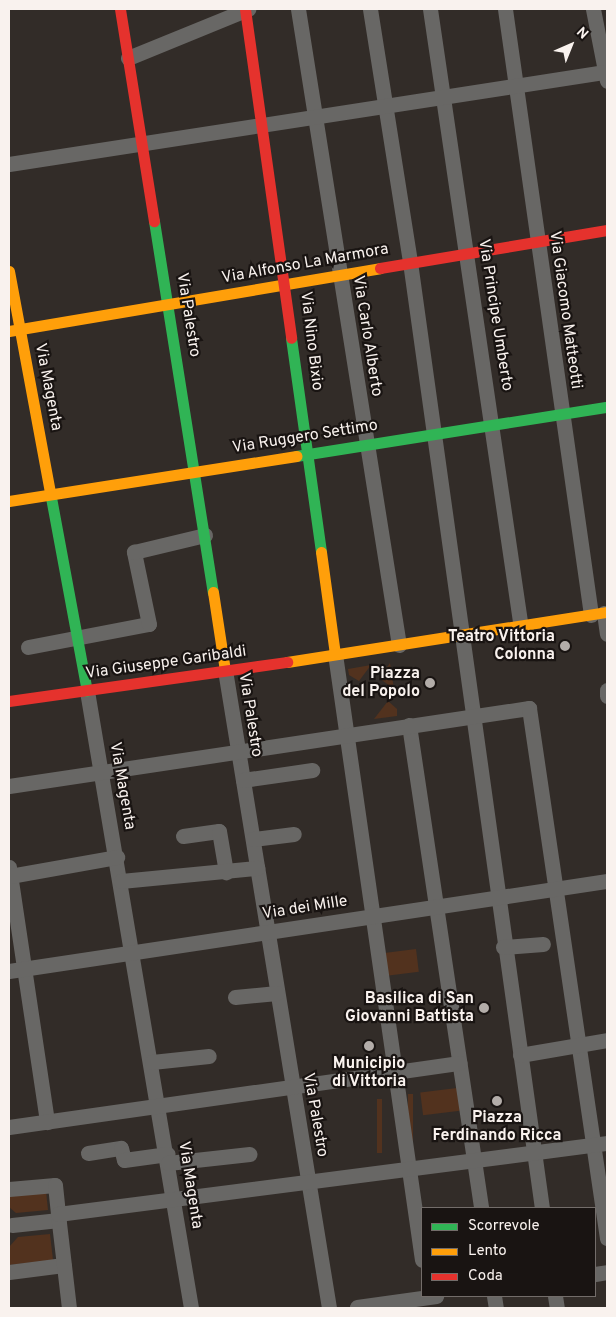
<!DOCTYPE html>
<style>
body{margin:0}
#map{position:relative;width:616px;height:1317px;overflow:hidden;background:#322c28;font-family:Overpass,sans-serif}
div>[style]{position:absolute}
.green>*{inset:0;background:#52321e;transform-origin:0 0}
.street>*{height:15px;margin:-7.5px;padding:0 7.5px;transform-origin:7.5px;border-radius:7.5px;background:#686765}
.fast>*{height:11px;margin:-5.5px;padding:0 5.5px;transform-origin:5.5px;border-radius:5.5px;background:#30b455}
.slow>*{height:11px;margin:-5.5px;padding:0 5.5px;transform-origin:5.5px;border-radius:5.5px;background:#ff9f0a}
.jam>*{height:11px;margin:-5.5px;padding:0 5.5px;transform-origin:5.5px;border-radius:5.5px;background:#e5322d}
.dots>*{width:14px;height:14px;translate:-50% -50%;box-sizing:border-box;border:2px solid #191412;border-radius:50%}
span{translate:-50% -50%;white-space:nowrap;text-align:center;line-height:1.15;-webkit-text-stroke:4.5px #191412;paint-order:stroke}
.street-label{font-size:16px;color:#f9f2ee}
.poi-label{font-size:16px;color:#f9f2ee;font-weight:700}
.right{translate:-100% -50%;text-align:right}
.frame{position:absolute;inset:0;border:10px solid #f9f2ee;pointer-events:none}
.legend{position:absolute;left:421px;top:1207px;width:175px;height:90px;box-sizing:border-box;background:#191412;border:1px solid #736d6a;margin:0;padding:6px 9px;list-style:none;font-size:15px;color:#f9f2ee}
.legend li{display:flex;align-items:center;gap:10px;height:25px}
.legend b{width:25px;border:1px solid #736d6a}
.north{position:absolute;left:546px;top:20px;width:50px;height:50px;-webkit-text-stroke:4px #191412;paint-order:stroke;rotate:44deg;font-size:14px;font-weight:700;line-height:20px;text-align:center;color:#f9f2ee}
.north::after{content:'';display:block;margin:auto;width:18px;height:22px;background:#f9f2ee;clip-path:polygon(50% 0,100% 100%,50% 72%,0 100%)}
</style>
<div id="map">
<div class="green">
<i style="clip-path:polygon(390px 663px,394px 689px,379px 678px)"></i>
<i style="clip-path:polygon(371px 665px,359px 681px,349px 675px,348px 669px)"></i>
<i style="clip-path:polygon(388px 701px,397px 709px,397px 716px,374px 719px)"></i>
<i style="left:416px;top:949px;width:23px;height:34px;rotate:83deg"></i>
<i style="left:457px;top:1088px;width:23px;height:37px;rotate:83deg"></i>
<i style="left:408px;top:1094px;width:5px;height:54px"></i>
<i style="left:377px;top:1099px;width:5px;height:54px"></i>
<i style="clip-path:polygon(46px 1191px,48px 1210px,16px 1213px,9px 1207px,9px 1195px)"></i>
<i style="clip-path:polygon(50px 1234px,53px 1260px,9px 1265px,9px 1247px,18px 1237px)"></i>
</div>
<div class="street">
<i style="left:298px;top:9px;width:644px;rotate:80.98deg"></i>
<i style="left:370px;top:9px;width:256px;rotate:81deg"></i>
<i style="left:410px;top:262px;width:955px;rotate:82.06deg"></i>
<i style="left:430px;top:9px;width:626px;rotate:81.64deg"></i>
<i style="left:505px;top:9px;width:612px;rotate:81.92deg"></i>
<i style="left:593px;top:9px;width:73px;rotate:79deg"></i>
<i style="left:128px;top:58px;width:130px;rotate:-22.2deg"></i>
<i style="left:9px;top:164px;width:603px;rotate:-8.78deg"></i>
<i style="left:604px;top:613px;width:21px;rotate:82deg"></i>
<i style="left:28px;top:647px;width:123px;rotate:-10.8deg"></i>
<i style="left:149px;top:624px;width:74px;rotate:-101.8deg"></i>
<i style="left:134px;top:552px;width:73px;rotate:-13.5deg"></i>
<i style="left:335px;top:654px;width:612px;rotate:81.83deg"></i>
<i style="left:225px;top:670px;width:646px;rotate:80.74deg"></i>
<i style="left:607px;top:690px;width:6px;rotate:90deg"></i>
<i style="left:87px;top:691px;width:626px;rotate:80.43deg"></i>
<i style="left:409px;top:725px;width:488px;rotate:81.5deg"></i>
<i style="left:243px;top:780px;width:70px;rotate:-8.2deg"></i>
<i style="left:9px;top:786px;width:526px;rotate:-8.53deg"></i>
<i style="left:529px;top:708px;width:536px;rotate:81.63deg"></i>
<i style="left:183px;top:836px;width:36px;rotate:-8deg"></i>
<i style="left:219px;top:831px;width:42px;rotate:80.3deg"></i>
<i style="left:253px;top:839px;width:41px;rotate:-7deg"></i>
<i style="left:9px;top:867px;width:258px;rotate:81.5deg"></i>
<i style="left:10px;top:876px;width:109px;rotate:-10.1deg"></i>
<i style="left:121px;top:881px;width:137px;rotate:-5.5deg"></i>
<i style="left:503px;top:947px;width:40px;rotate:-4.3deg"></i>
<i style="left:9px;top:971px;width:605px;rotate:-8.56deg"></i>
<i style="left:235px;top:997px;width:42px;rotate:-5.4deg"></i>
<i style="left:520px;top:1055px;width:88px;rotate:-9.8deg"></i>
<i style="left:152px;top:1062px;width:57px;rotate:-6deg"></i>
<i style="left:9px;top:1127px;width:455px;rotate:-8.1deg"></i>
<i style="left:88px;top:1153px;width:33px;rotate:-9deg"></i>
<i style="left:121px;top:1148px;width:12px;rotate:76deg"></i>
<i style="left:124px;top:1160px;width:44px;rotate:-7.8deg"></i>
<i style="left:168px;top:1163px;width:82px;rotate:-6.3deg"></i>
<i style="left:9px;top:1189px;width:46px;rotate:-5deg"></i>
<i style="left:55px;top:1185px;width:29px;rotate:84deg"></i>
<i style="left:12px;top:1225px;width:47px;rotate:-6.1deg"></i>
<i style="left:9px;top:1272px;width:55px;rotate:-7.3deg"></i>
<i style="left:595px;top:1274px;width:12px;rotate:-9deg"></i>
<i style="left:494px;top:1296px;width:12px;rotate:81deg"></i>
<i style="left:555px;top:1296px;width:12px;rotate:81deg"></i>
<i style="left:357px;top:1307px;width:80px;rotate:-7.9deg"></i>
<i style="left:69px;top:1308px;width:95px;rotate:-96.7deg"></i>
<i style="left:58px;top:1214px;width:554px;rotate:-7.37deg"></i>
</div>
<div class="fast">
<i style="left:154px;top:221px;width:376px;rotate:81deg"></i>
<i style="left:291px;top:338px;width:216px;rotate:82deg"></i>
<i style="left:296px;top:456px;width:315px;rotate:-9deg"></i>
<i style="left:50px;top:492px;width:202px;rotate:79.5deg"></i>
</div>
<div class="slow">
<i style="left:9px;top:271px;width:225px;rotate:79.5deg"></i>
<i style="left:9px;top:331px;width:376px;rotate:-9.6deg"></i>
<i style="left:9px;top:501px;width:291px;rotate:-8.9deg"></i>
<i style="left:321px;top:552px;width:103px;rotate:82.2deg"></i>
<i style="left:213px;top:592px;width:79px;rotate:81.3deg"></i>
<i style="left:287px;top:662px;width:324px;rotate:-8.9deg"></i>
</div>
<div class="jam">
<i style="left:120px;top:9px;width:215px;rotate:80.9deg"></i>
<i style="left:245px;top:9px;width:332px;rotate:82deg"></i>
<i style="left:380px;top:268px;width:230px;rotate:-9.5deg"></i>
<i style="left:9px;top:701px;width:281px;rotate:-8deg"></i>
</div>
<div class="dots">
<i style="left:565px;top:646px;background:#b3ada9"></i>
<i style="left:430px;top:683px;background:#b3ada9"></i>
<i style="left:484px;top:1008px;background:#b3ada9"></i>
<i style="left:369px;top:1046px;background:#b3ada9"></i>
<i style="left:497px;top:1101px;background:#b3ada9"></i>
</div>
<div class="street-label">
<span style="left:305px;top:264px;rotate:-10deg">Via Alfonso La Marmora</span>
<span style="left:565px;top:310px;rotate:82deg">Via Giacomo Matteotti</span>
<span style="left:188px;top:315px;rotate:81deg">Via Palestro</span>
<span style="left:495px;top:315px;rotate:81deg">Via Principe Umberto</span>
<span style="left:367px;top:336px;rotate:81deg">Via Carlo Alberto</span>
<span style="left:311px;top:341px;rotate:83deg">Via Nino Bixio</span>
<span style="left:48px;top:387px;rotate:79deg">Via Magenta</span>
<span style="left:305px;top:437px;rotate:-9deg">Via Ruggero Settimo</span>
<span style="left:166px;top:663px;rotate:-8deg">Via Giuseppe Garibaldi</span>
<span style="left:250px;top:715px;rotate:81deg">Via Palestro</span>
<span style="left:122px;top:786px;rotate:80deg">Via Magenta</span>
<span style="left:305px;top:908px;rotate:-9deg">Via dei Mille</span>
<span style="left:315px;top:1115px;rotate:80deg">Via Palestro</span>
<span style="left:190px;top:1185px;rotate:81deg">Via Magenta</span>
</div>
<div class="poi-label">
<span class="right" style="left:555px;top:646px">Teatro Vittoria<br>Colonna</span>
<span class="right" style="left:420px;top:683px">Piazza<br>del Popolo</span>
<span class="right" style="left:474px;top:1008px">Basilica di San<br>Giovanni Battista</span>
<span style="left:369px;top:1073px">Municipio<br>di Vittoria</span>
<span style="left:497px;top:1127px">Piazza<br>Ferdinando Ricca</span>
</div>
<div class="frame"></div>
<ul class="legend">
<li><b style="height:6px;background:#30b455"></b>Scorrevole</li>
<li><b style="height:6px;background:#ff9f0a"></b>Lento</li>
<li><b style="height:6px;background:#e5322d"></b>Coda</li>
</ul>
<div class="north">N</div>
</div>
